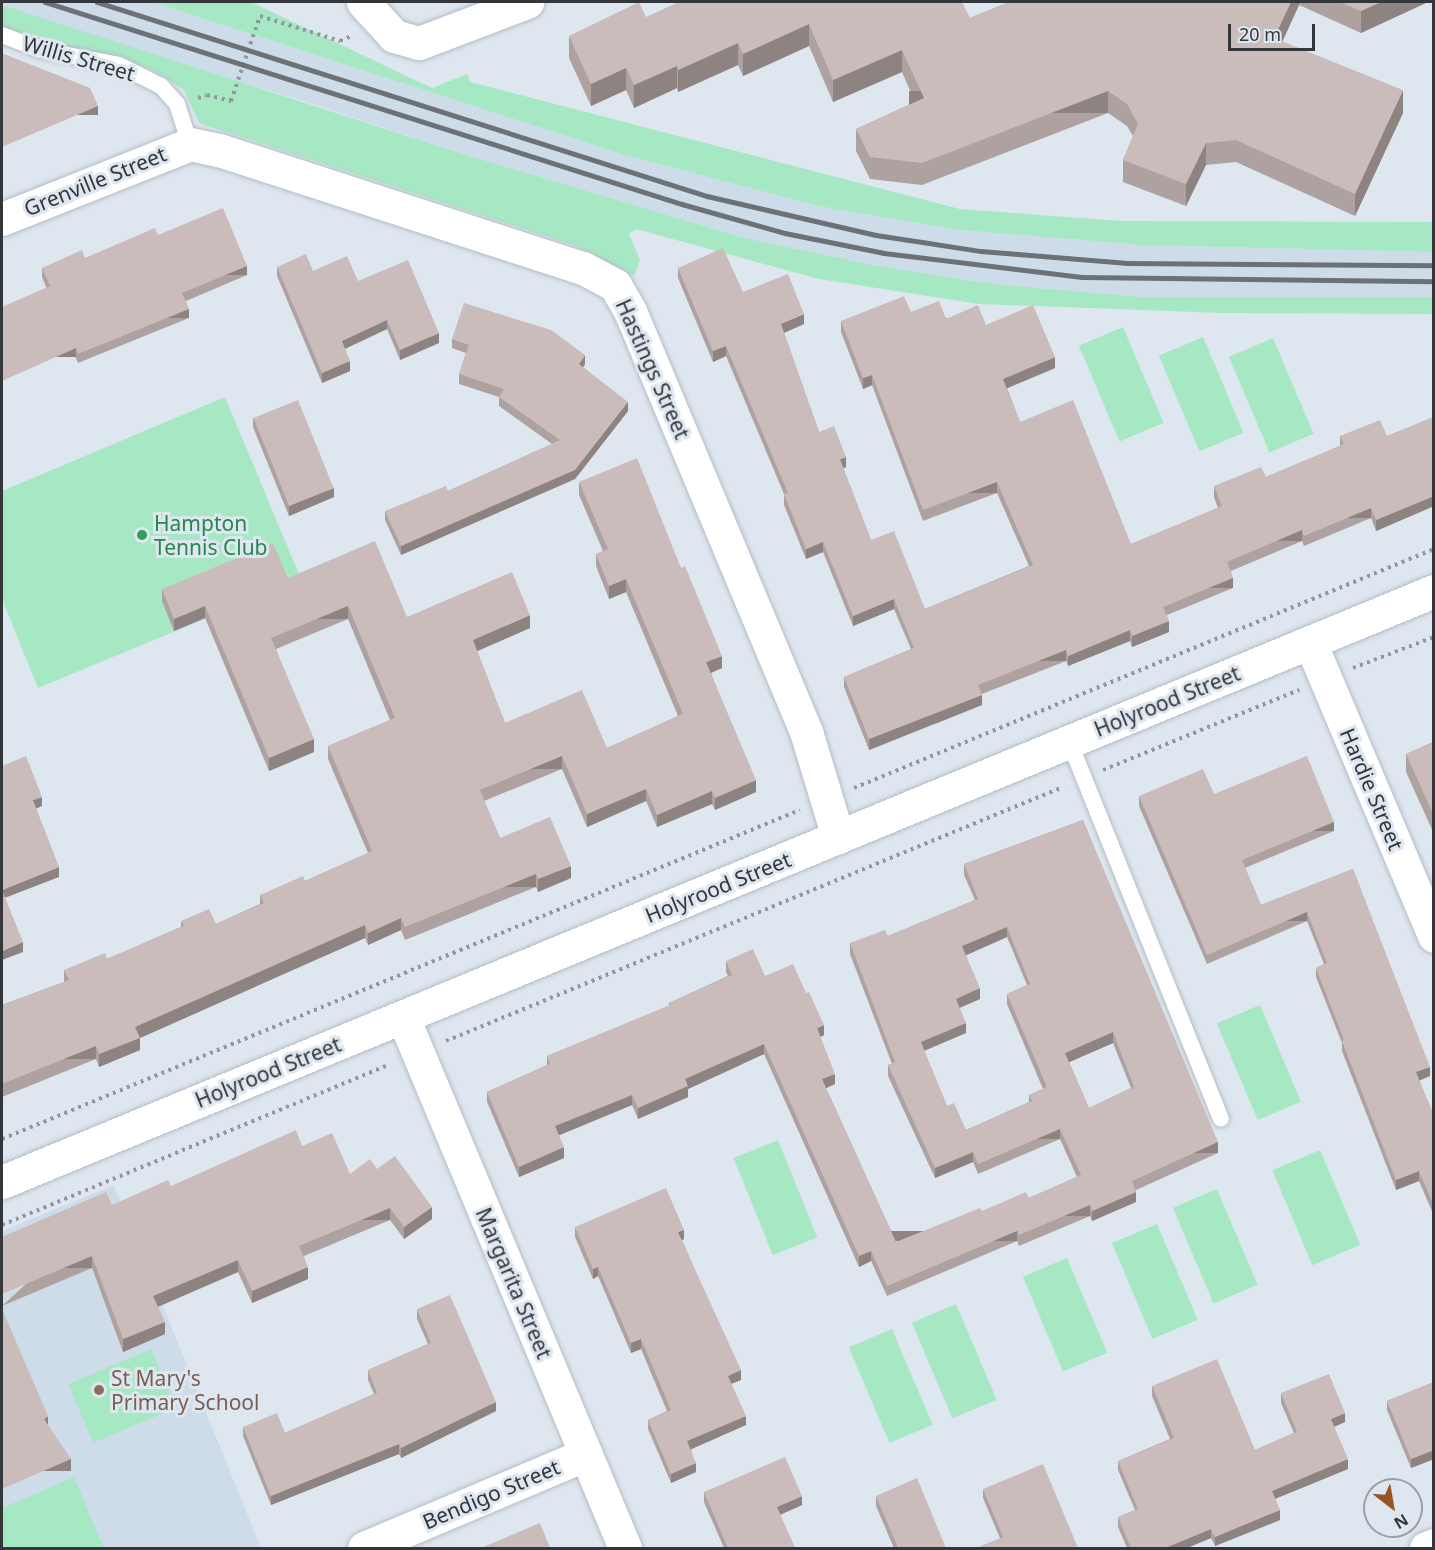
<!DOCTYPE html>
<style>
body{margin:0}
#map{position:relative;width:1435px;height:1550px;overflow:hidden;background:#dee7f0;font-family:"Noto Sans",sans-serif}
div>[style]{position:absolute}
.built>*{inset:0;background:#cedcea}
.green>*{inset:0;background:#a7e8c4;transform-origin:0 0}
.path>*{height:4px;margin-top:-2px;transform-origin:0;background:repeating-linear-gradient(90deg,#90979d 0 3px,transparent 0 7.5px)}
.roads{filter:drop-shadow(0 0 2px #b4bcc6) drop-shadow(0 0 2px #b4bcc6)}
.lane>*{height:16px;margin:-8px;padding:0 8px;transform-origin:8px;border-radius:8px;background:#fff}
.street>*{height:33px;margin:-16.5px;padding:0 16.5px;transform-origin:16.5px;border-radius:16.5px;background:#fff}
.secondary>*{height:33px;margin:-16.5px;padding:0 16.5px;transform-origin:16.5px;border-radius:16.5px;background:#fff}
.rail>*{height:4.5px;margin:-2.25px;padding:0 2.25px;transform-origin:2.25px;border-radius:2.25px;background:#6c7177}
.wall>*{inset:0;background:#aea2a0}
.shaded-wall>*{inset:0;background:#8d8482;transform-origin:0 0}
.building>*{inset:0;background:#cabcba;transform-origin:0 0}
.dots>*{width:16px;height:16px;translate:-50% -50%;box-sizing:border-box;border:3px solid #dee7f0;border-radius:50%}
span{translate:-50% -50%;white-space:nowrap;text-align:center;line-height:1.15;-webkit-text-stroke:6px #dee7f0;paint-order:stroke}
.street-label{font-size:21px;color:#33363a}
.leisure-label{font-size:21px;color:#27864d}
.left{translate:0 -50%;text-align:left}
.education-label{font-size:21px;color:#785e54}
.frame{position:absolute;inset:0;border:3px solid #33363a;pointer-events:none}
.north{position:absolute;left:1363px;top:1478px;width:60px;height:60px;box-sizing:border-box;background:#dee7f0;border:2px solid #9aa0a7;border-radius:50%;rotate:149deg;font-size:16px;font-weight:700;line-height:24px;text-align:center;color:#33363a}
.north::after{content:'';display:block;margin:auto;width:21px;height:27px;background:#975424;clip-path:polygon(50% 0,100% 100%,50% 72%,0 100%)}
.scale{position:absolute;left:1228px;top:24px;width:87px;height:27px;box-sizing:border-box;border:3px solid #33363a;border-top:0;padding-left:8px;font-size:18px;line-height:21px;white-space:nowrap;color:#33363a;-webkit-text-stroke:4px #dee7f0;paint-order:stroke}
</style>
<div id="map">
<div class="built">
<i style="clip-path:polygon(2px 2px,152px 2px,625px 155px,818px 206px,960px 230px,1142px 245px,1433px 252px,1433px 297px,1143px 297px,994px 284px,872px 265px,741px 237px,460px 153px,303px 101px,2px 11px)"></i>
<i style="clip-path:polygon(114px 1185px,261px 1548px,2px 1548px,2px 1231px)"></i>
</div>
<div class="green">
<i style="clip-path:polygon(152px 2px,251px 2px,432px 88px,467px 74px,470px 82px,960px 209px,1121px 221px,1433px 222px,1433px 252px,1142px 245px,960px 230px,818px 206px,625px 155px)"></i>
<i style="clip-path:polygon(2px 5px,460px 153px,741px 237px,872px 265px,994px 284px,1143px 297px,1433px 297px,1433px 314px,1222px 313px,979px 304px,819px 279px,636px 229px,629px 234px,640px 260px,634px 276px,579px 247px,199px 123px,184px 90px,156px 72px,119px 57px,39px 43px,2px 27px)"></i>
<i style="left:1123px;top:327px;width:104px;height:48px;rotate:67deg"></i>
<i style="left:1203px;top:337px;width:104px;height:48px;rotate:67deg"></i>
<i style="left:1273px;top:338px;width:104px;height:48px;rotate:67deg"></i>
<i style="clip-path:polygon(225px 397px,301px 579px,38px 688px,2px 599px,2px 491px)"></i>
<i style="left:1260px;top:1005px;width:105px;height:47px;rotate:67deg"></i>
<i style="left:778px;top:1140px;width:105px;height:48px;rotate:68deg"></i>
<i style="left:1320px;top:1150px;width:103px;height:52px;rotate:67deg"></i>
<i style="left:1217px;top:1189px;width:104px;height:48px;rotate:67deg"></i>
<i style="left:1157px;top:1224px;width:104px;height:49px;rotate:67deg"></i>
<i style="left:1067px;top:1258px;width:103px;height:48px;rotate:67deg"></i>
<i style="left:956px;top:1304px;width:104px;height:48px;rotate:67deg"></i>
<i style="left:892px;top:1329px;width:104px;height:47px;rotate:67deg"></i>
<i style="left:151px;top:1349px;width:64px;height:90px;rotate:67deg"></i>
<i style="clip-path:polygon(74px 1477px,104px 1548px,2px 1548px,2px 1508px)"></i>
</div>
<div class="path">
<i style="left:198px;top:98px;width:9px;rotate:-18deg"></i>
<i style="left:207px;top:95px;width:25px;rotate:14deg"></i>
<i style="left:231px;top:101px;width:90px;rotate:-71.2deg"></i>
<i style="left:260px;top:16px;width:84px;rotate:17.4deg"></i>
<i style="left:340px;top:41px;width:15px;rotate:-23deg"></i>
<i style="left:1353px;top:668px;width:87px;rotate:-20.9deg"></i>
<i style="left:1103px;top:770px;width:212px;rotate:-22.2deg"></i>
<i style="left:854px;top:788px;width:627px;rotate:-22.4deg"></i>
<i style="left:446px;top:1041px;width:667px;rotate:-22.38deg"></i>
<i style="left:2px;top:1139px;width:863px;rotate:-22.41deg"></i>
<i style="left:2px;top:1225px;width:419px;rotate:-22.5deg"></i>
</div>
<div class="roads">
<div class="lane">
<i style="left:2px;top:35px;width:42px;rotate:21deg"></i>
<i style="left:41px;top:50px;width:79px;rotate:10.9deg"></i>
<i style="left:119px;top:65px;width:47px;rotate:26.6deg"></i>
<i style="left:161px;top:86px;width:24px;rotate:48deg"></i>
<i style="left:177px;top:104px;width:42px;rotate:72deg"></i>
<i style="left:1069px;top:741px;width:407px;rotate:68.1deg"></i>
</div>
<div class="street">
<i style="left:363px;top:2px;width:46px;rotate:47.6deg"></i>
<i style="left:394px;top:36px;width:26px;rotate:16deg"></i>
<i style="left:419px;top:43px;width:116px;rotate:-20.8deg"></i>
<i style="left:2px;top:219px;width:202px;rotate:-21.7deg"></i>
<i style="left:190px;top:144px;width:30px;rotate:12deg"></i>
<i style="left:219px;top:150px;width:383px;rotate:18deg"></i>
<i style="left:583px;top:268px;width:36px;rotate:28deg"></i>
<i style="left:615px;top:285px;width:30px;rotate:60deg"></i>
<i style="left:630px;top:311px;width:459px;rotate:67.3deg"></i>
<i style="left:807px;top:735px;width:107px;rotate:73.1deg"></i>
<i style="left:1310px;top:642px;width:319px;rotate:67.1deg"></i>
<i style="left:403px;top:1017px;width:576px;rotate:67.31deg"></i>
<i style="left:364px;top:1548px;width:241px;rotate:-22.9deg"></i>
<i style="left:1426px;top:1548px;width:9px;rotate:-21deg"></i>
</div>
<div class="secondary">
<i style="left:2px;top:1182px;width:1549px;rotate:-22.43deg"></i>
</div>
</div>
<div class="rail">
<i style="left:45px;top:2px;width:668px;rotate:17.59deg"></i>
<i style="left:682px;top:204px;width:107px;rotate:15.7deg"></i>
<i style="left:785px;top:233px;width:101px;rotate:11.4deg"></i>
<i style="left:884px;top:253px;width:199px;rotate:6.9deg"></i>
<i style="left:1082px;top:277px;width:352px;rotate:0.7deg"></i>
<i style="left:97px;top:2px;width:640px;rotate:17.64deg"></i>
<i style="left:707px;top:196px;width:173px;rotate:13deg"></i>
<i style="left:876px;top:235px;width:106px;rotate:8.7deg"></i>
<i style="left:981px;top:251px;width:147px;rotate:4.7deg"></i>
<i style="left:1128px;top:263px;width:306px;rotate:0.4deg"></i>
</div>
<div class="wall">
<i style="clip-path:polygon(1009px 2px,1428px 2px,1361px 33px,1299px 5px,1282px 42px,1403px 113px,1355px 216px,1236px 162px,1206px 165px,1186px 206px,1123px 182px,1123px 160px,1133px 136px,1127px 126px,1108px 113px,922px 185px,870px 179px,856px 151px,856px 129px,915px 102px,902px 72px,833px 102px,809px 46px,743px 76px,738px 65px,678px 92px,677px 88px,634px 108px,626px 90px,591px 106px,569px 58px,569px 36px,646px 17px,970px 18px)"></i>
<i style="clip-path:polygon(158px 235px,247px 275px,186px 301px,189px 318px,78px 363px,42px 277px,42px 268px,85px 258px)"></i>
<i style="clip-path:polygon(277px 267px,313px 271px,358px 281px,439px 343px,400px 360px,387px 329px,345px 349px,350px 371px,322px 383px,277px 276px)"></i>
<i style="clip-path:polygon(678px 268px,743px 292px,804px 324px,784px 333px,819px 432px,846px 467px,843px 468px,871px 540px,925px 609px,1029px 566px,997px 493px,923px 521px,872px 385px,863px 389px,841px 332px,841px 321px,911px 312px,986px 325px,1055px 368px,1007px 388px,1020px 422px,1131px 544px,1218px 508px,1214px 497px,1214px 486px,1266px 477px,1340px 446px,1340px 436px,1387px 436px,1434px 417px,1434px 506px,1376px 531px,1371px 518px,1304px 546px,1302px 541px,1231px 571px,1233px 588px,1167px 615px,1169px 632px,1132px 647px,1130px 641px,1068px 666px,1066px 661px,982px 694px,982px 705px,869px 750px,844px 687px,844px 677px,911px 649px,894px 609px,853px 626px,823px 552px,806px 559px,784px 505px,784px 494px,726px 356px,713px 362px,678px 278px)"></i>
<i style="clip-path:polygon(452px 339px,585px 364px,583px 367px,628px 411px,575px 479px,401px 555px,385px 520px,385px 511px,448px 491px,552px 444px,499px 406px,499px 397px,459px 384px,459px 374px,466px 353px,452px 348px)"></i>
<i style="clip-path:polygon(253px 418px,334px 497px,289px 516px,253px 427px)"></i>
<i style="clip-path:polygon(579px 482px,722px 668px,711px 673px,756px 792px,715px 810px,712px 804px,657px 827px,646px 801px,587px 827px,562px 769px,484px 801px,500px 838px,571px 878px,538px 892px,536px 887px,405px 940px,401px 930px,368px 945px,365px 938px,140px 1038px,140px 1050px,99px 1067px,96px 1059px,2px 1097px,2px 1005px,64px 982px,64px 970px,107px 959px,181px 927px,181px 921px,216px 924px,260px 904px,260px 895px,305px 881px,368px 853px,328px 759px,328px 746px,390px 720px,348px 619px,276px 649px,314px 752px,269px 771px,205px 618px,174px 631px,162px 601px,162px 589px,288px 578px,407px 617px,530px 628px,477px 651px,505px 723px,607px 748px,678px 716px,626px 592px,609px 599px,596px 566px,596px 554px,603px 551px,579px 495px)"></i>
<i style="clip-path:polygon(1433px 723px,1434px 723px,1434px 834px,1406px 772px,1406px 754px,1433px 742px)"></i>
<i style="clip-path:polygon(1214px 794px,1334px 831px,1245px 868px,1261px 905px,1353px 869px,1430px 1076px,1419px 1080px,1434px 1116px,1434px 1216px,1419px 1181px,1396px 1190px,1342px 1051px,1342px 1043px,1316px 977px,1316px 968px,1324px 964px,1307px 921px,1207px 964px,1139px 806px,1139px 796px)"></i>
<i style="clip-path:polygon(evenodd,1083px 820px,1218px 1153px,1136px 1190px,1136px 1202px,1092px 1221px,1090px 1216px,1019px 1246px,1017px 1241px,887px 1296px,871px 1261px,859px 1267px,764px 1054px,688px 1089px,688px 1097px,638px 1119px,632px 1105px,559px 1135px,564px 1158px,519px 1177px,487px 1102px,487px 1092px,547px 1065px,547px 1056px,669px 1006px,669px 1003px,728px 976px,726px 972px,726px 961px,765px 976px,824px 1035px,820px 1037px,835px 1084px,826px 1088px,896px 1242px,982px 1211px,1029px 1198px,1077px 1177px,1060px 1139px,978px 1174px,973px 1162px,935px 1178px,888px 1076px,888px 1065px,892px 1064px,850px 954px,850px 943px,888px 936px,975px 900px,964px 875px,964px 864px,1083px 820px,1007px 937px,1027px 985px,1007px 994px,1007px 1004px,1043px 1089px,1029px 1095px,1029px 1102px,966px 1130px,947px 1106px,924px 1051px,966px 1033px,960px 1008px,980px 999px,966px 955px,1007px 937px,1083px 820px,1113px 1043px,1131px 1088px,1089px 1108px,1069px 1062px,1113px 1043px)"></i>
<i style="clip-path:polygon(302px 1146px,350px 1174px,377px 1169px,432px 1219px,404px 1239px,390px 1220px,304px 1256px,308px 1279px,252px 1303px,238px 1272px,157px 1307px,165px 1334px,123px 1352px,92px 1268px,2px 1306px,112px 1205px)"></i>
<i style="clip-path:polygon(575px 1227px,684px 1239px,682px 1240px,741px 1380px,731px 1384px,746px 1425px,691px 1449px,696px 1472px,671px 1483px,648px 1429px,648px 1420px,667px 1411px,641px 1349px,631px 1353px,598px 1276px,593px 1279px,575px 1237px)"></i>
<i style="clip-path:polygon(417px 1309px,496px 1411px,401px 1458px,399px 1454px,271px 1505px,243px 1436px,243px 1427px,285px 1433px,374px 1394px,368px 1380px,368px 1370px,428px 1344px,417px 1319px)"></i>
<i style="clip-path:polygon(1434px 1382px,1434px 1459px,1411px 1468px,1387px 1410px,1387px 1401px)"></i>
<i style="clip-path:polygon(1152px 1386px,1255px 1450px,1294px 1433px,1281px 1403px,1281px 1393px,1345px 1422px,1334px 1427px,1348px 1469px,1275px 1499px,1280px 1520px,1215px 1546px,1211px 1538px,1187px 1548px,1127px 1548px,1118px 1527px,1118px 1517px,1135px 1510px,1118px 1470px,1118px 1461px,1170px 1439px,1152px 1396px)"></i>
<i style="clip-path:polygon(983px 1489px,1078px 1548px,1000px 1538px,983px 1498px)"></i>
<i style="clip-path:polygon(704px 1492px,802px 1505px,780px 1515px,795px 1548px,724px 1548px,704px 1502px)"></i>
<i style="clip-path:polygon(876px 1496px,946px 1548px,894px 1548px,876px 1506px)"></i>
</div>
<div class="shaded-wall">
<i style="clip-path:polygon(1291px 2px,1299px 2px,1299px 5px,1274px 60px,1274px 38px)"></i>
<i style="clip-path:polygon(1381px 2px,1428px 2px,1361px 33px,1361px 11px)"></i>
<i style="clip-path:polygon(809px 24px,809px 46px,743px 76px,743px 54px)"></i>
<i style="clip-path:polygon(738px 43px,738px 65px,678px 92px,678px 70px)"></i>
<i style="clip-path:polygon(902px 50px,902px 72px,833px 102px,833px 80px)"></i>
<i style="clip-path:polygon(677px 66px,677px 88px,634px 108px,634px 85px)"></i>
<i style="clip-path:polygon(626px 68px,626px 90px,591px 106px,591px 84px)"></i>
<i style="clip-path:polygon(1403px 90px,1403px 113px,1355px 216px,1355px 194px)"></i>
<i style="left:1108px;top:91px;width:22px;height:199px;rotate:90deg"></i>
<i style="left:98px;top:106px;width:9px;height:104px;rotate:90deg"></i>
<i style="clip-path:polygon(1206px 143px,1206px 165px,1186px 206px,1186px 184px)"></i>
<i style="left:247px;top:266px;width:9px;height:70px;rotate:90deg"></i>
<i style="left:189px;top:309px;width:9px;height:120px;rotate:90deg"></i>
<i style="clip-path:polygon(804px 314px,804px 324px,781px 334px,781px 324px)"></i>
<i style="clip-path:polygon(387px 320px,387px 329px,342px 350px,342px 341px)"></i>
<i style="clip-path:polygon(439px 333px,439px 343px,400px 360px,400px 350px)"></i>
<i style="clip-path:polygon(726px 346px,726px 356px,713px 362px,713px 351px)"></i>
<i style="left:76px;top:348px;width:9px;height:81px;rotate:90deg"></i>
<i style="clip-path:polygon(585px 355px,585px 364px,579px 373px,579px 364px)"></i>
<i style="clip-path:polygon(1055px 357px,1055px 368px,1003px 390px,1003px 379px)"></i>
<i style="clip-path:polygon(350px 361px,350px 371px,322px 383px,322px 373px)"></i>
<i style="clip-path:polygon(872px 375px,872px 385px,863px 389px,863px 378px)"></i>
<i style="clip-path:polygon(628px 402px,628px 411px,575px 479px,401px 555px,401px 546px)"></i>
<i style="clip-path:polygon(846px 457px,846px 467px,840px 470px,840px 459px)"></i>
<i style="left:997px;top:482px;width:11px;height:79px;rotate:90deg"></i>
<i style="clip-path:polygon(334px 488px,334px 497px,289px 516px,289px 506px)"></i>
<i style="clip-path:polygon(1434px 496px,1434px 506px,1376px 531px,1376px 520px)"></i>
<i style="left:1371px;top:508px;width:10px;height:73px;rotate:90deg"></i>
<i style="left:1302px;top:530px;width:11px;height:82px;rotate:90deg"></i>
<i style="clip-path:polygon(823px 542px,823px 552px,806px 559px,806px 549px)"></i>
<i style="left:1233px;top:578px;width:10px;height:76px;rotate:90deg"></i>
<i style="clip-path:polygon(626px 579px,626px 592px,609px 599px,609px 586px)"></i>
<i style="clip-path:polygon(894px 599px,894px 609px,853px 626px,853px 616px)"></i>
<i style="clip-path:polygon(205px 606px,205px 618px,174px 631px,174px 619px)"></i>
<i style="left:348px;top:606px;width:13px;height:83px;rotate:90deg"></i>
<i style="clip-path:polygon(530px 615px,530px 628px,473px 653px,473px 640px)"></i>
<i style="clip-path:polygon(1169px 621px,1169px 632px,1132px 647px,1132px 636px)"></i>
<i style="clip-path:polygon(1130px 630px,1130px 641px,1068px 666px,1068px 656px)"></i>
<i style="left:1066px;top:650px;width:11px;height:95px;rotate:90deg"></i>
<i style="clip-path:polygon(722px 656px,722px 668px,706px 675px,706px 662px)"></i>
<i style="clip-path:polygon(982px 695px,982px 705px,869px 750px,869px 739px)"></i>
<i style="clip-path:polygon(314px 739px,314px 752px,269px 771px,269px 758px)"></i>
<i style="left:562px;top:756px;width:13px;height:89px;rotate:90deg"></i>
<i style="clip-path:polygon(756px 780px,756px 792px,715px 810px,715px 798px)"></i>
<i style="clip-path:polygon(646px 789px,646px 801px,587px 827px,587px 814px)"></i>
<i style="clip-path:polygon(712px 791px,712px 804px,657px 827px,657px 815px)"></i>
<i style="clip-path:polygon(42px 797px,42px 806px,33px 810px,33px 800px)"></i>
<i style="left:1334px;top:822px;width:9px;height:100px;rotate:90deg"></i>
<i style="clip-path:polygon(571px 866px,571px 878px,538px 892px,538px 879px)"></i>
<i style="clip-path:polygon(59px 867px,59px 877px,2px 899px,2px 890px)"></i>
<i style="left:536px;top:874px;width:13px;height:141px;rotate:90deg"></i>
<i style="left:1307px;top:912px;width:9px;height:109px;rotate:90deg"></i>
<i style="clip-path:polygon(401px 918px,401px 930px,368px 945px,368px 933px)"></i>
<i style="clip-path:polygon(365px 925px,365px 938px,140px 1038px,140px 1050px,99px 1067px,99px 1054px,135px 1027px)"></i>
<i style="clip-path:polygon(1007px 927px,1007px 937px,962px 957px,962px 946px)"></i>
<i style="clip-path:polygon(23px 942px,23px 952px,2px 960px,2px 951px)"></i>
<i style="clip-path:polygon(980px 988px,980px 999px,956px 1009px,956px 999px)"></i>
<i style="clip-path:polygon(966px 1023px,966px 1033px,921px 1052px,921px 1042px)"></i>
<i style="clip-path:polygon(824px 1025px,824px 1035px,817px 1039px,817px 1028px)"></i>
<i style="clip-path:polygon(1113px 1032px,1113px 1043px,1065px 1064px,1065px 1053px)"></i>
<i style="clip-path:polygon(764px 1044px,764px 1054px,688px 1089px,688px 1097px,638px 1119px,638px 1108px,685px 1079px)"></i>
<i style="left:96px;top:1046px;width:13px;height:101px;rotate:90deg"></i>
<i style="clip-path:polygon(1430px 1067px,1430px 1076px,1416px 1082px,1416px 1072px)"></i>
<i style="clip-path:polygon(835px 1074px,835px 1084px,822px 1090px,822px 1079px)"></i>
<i style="clip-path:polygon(632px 1095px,632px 1105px,555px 1137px,555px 1126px)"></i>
<i style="left:1060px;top:1129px;width:10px;height:89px;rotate:90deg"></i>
<i style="left:1218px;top:1142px;width:11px;height:94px;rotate:90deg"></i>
<i style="clip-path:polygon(564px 1147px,564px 1158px,519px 1177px,519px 1167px)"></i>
<i style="clip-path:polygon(973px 1152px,973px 1162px,935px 1178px,935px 1168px)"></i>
<i style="clip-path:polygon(1419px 1171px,1419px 1181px,1396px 1190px,1396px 1180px)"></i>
<i style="clip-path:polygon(1136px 1192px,1136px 1202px,1092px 1221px,1092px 1211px)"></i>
<i style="left:1090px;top:1205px;width:11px;height:77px;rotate:90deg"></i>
<i style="clip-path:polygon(432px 1207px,432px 1219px,404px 1239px,404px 1227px)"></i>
<i style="left:390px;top:1208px;width:12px;height:99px;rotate:90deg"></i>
<i style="clip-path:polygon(684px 1230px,684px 1239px,678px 1242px,678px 1232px)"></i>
<i style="left:1017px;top:1231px;width:10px;height:141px;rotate:90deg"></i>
<i style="clip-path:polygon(871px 1251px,871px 1261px,859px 1267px,859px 1256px)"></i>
<i style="left:92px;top:1256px;width:12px;height:98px;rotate:90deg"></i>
<i style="clip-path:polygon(238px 1260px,238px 1272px,153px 1309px,153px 1296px)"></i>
<i style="clip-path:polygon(308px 1267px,308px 1279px,252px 1303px,252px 1291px)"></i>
<i style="clip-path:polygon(598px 1267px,598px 1276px,593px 1279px,593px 1269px)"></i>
<i style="clip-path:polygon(165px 1322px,165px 1334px,123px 1352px,123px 1339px)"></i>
<i style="clip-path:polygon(641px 1339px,641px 1349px,631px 1353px,631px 1343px)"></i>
<i style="clip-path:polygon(741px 1370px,741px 1380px,728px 1385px,728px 1376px)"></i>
<i style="clip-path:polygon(496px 1402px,496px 1411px,401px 1458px,401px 1448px)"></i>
<i style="clip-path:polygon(1345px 1413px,1345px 1422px,1331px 1428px,1331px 1419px)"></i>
<i style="clip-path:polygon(48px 1416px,48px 1429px,44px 1419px)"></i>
<i style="clip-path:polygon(746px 1416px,746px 1425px,687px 1451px,687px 1441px)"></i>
<i style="clip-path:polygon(399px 1444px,399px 1454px,271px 1505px,271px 1496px)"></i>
<i style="clip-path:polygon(1434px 1450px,1434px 1459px,1411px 1468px,1411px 1459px)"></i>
<i style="left:71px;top:1459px;width:12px;height:75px;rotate:90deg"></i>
<i style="clip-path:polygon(1348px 1459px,1348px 1469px,1272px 1500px,1272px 1491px)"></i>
<i style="clip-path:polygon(696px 1463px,696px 1472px,671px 1483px,671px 1474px)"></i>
<i style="clip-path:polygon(802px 1496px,802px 1505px,777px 1516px,777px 1507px)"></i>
<i style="clip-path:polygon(1280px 1510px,1280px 1520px,1215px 1546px,1215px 1537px)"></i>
<i style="clip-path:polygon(1211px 1529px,1211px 1538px,1187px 1548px,1165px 1548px)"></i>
</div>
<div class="building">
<i style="clip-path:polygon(639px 2px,646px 17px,679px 2px,962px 2px,970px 18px,1009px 2px,1291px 2px,1274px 38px,1403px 90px,1355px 194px,1236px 140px,1206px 143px,1186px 184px,1123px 160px,1138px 124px,1127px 104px,1108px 91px,922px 163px,870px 157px,856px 129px,924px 98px,902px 50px,833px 80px,809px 24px,743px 54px,738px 43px,678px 70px,677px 66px,634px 85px,626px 68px,591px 84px,569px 36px)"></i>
<i style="clip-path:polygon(1340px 2px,1381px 2px,1361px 11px)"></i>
<i style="clip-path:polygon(4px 54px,90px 88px,98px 106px,2px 147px,2px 55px)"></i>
<i style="clip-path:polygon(223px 208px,247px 266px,182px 293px,189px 309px,78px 354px,76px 348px,2px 381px,2px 307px,50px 286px,42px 268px,82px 250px,85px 258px,155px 228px,158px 235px)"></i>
<i style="clip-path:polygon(723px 248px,743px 292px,788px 274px,804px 314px,781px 324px,819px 432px,834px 426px,846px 457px,840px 459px,871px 540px,894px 531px,925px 609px,1033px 565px,997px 482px,923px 510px,872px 375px,863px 378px,841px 321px,904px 296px,911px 312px,939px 301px,946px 319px,978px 305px,986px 325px,1033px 305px,1055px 357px,1003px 379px,1020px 422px,1073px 400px,1131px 544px,1222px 506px,1214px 486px,1261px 467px,1266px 477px,1344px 444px,1340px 436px,1380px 420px,1387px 436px,1434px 417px,1434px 496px,1376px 520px,1371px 508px,1304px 536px,1302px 530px,1227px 562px,1233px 578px,1163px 607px,1169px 621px,1132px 636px,1130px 630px,1068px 656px,1066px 650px,978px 685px,982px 695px,869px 739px,844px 677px,914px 648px,894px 599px,853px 616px,823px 542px,806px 549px,784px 494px,788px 493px,726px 346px,713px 351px,678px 268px)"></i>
<i style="clip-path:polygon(306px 254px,313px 271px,347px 256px,358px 281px,408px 260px,439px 333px,400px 350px,387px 320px,342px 341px,350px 361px,322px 373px,277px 267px)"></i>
<i style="clip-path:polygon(464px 303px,551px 330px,585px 355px,579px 364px,628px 402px,575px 470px,401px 546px,385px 511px,446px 486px,448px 491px,560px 440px,499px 397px,504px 389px,459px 374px,469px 345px,452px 339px)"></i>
<i style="left:298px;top:400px;width:95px;height:48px;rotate:68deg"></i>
<i style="clip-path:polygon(637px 458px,681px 568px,685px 566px,722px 656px,706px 662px,756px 780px,715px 798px,712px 791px,657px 815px,646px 789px,587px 814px,562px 756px,480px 790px,500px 838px,550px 817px,571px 866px,538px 879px,536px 874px,405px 927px,401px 918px,368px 933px,365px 925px,135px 1027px,140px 1038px,99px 1054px,96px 1046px,2px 1084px,2px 1005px,69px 980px,64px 970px,105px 953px,107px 959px,184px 926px,181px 921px,209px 909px,216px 924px,264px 903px,260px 895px,303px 876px,305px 881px,372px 851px,328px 746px,395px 718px,348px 606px,271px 638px,314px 739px,269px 758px,205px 606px,174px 619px,162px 589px,273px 543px,288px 578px,375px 541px,407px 617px,512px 572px,530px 615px,473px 640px,505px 723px,582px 690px,607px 748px,683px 714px,626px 579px,609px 586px,596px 554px,608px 549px,579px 482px)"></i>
<i style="clip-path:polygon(1434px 742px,1434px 816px,1406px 754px)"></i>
<i style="clip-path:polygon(26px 756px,42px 797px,33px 800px,59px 867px,2px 890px,23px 942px,2px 951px,2px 766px)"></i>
<i style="clip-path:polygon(1307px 756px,1334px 822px,1242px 860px,1261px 905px,1353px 869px,1430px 1067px,1416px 1072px,1434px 1116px,1434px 1206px,1419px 1171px,1396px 1180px,1342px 1041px,1344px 1040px,1316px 968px,1327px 963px,1307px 912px,1207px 955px,1139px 796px,1203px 769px,1214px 794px)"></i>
<i style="clip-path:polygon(evenodd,1083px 820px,1218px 1142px,1132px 1181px,1136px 1192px,1092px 1211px,1090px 1205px,1019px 1235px,1017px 1231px,887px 1286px,871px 1251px,859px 1256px,764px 1044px,685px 1079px,688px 1086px,638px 1108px,632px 1095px,555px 1126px,564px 1147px,519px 1167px,487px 1092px,550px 1064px,547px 1056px,670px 1005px,669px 1003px,732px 975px,726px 961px,753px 949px,765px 976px,793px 964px,806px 993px,809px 992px,824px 1025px,817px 1028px,835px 1074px,822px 1079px,896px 1242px,980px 1208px,982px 1211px,1026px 1192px,1029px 1198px,1081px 1175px,1060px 1129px,978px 1164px,973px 1152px,935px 1168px,888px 1065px,895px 1062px,850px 943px,885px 930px,888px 936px,978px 899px,964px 864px,1083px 820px,1007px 927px,1030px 984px,1007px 994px,1047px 1087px,1029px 1095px,1032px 1101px,966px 1130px,954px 1103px,947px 1106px,921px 1042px,966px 1023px,956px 999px,980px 988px,962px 946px,1007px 927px,1083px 820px,1113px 1032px,1134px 1087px,1089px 1108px,1065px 1053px,1113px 1032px)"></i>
<i style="clip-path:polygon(296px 1130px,302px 1146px,332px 1133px,350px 1174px,370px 1159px,377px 1169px,395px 1156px,432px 1207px,404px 1227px,390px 1208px,299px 1246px,308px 1267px,252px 1291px,238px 1260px,153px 1296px,165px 1322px,123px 1339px,92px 1256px,2px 1294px,2px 1237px,106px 1192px,112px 1205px,168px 1180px,171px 1186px)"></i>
<i style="clip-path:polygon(666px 1188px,684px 1230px,678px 1232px,741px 1370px,728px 1376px,746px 1416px,687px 1441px,696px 1463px,671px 1474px,648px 1420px,671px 1410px,641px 1339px,631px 1343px,598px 1267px,593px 1269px,575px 1227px)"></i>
<i style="clip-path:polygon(450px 1295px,496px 1402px,401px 1448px,399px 1444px,271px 1496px,243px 1427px,277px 1413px,285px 1433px,377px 1393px,368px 1370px,431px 1343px,417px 1309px)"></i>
<i style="clip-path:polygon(2px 1309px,48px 1416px,44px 1419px,71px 1459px,2px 1489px)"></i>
<i style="clip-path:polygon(1217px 1359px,1255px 1450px,1297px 1432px,1281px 1393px,1329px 1374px,1345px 1413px,1331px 1419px,1348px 1459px,1272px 1491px,1280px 1510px,1215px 1537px,1211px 1529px,1165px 1548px,1131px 1548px,1118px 1517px,1138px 1509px,1118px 1461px,1174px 1438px,1152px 1386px)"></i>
<i style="clip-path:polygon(1434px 1382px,1434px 1450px,1411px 1459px,1387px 1401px)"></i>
<i style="clip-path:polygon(785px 1457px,802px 1496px,777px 1507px,795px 1548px,728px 1548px,704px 1492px)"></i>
<i style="clip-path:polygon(1043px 1464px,1078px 1548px,976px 1548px,1003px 1537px,983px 1489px)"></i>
<i style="clip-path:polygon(917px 1478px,946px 1548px,898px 1548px,876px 1496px)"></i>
<i style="clip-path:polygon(540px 1523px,550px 1548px,481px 1548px)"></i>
</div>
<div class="dots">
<i style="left:142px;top:535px;background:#2e9e5b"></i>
<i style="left:99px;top:1390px;background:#8d6e63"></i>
</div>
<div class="street-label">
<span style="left:79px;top:58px;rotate:16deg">Willis Street</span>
<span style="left:95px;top:181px;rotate:-22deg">Grenville Street</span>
<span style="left:653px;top:369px;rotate:66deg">Hastings Street</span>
<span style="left:1167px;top:701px;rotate:-22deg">Holyrood Street</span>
<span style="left:1372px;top:789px;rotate:67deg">Hardie Street</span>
<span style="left:718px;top:887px;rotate:-22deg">Holyrood Street</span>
<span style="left:268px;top:1072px;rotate:-22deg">Holyrood Street</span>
<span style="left:514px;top:1283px;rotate:67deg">Margarita Street</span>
<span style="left:491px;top:1494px;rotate:-23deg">Bendigo Street</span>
</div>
<div class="leisure-label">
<span class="left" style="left:154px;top:535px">Hampton<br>Tennis Club</span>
</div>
<div class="education-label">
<span class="left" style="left:111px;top:1390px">St Mary's<br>Primary School</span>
</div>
<div class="frame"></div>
<div class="north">N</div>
<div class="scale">20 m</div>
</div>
